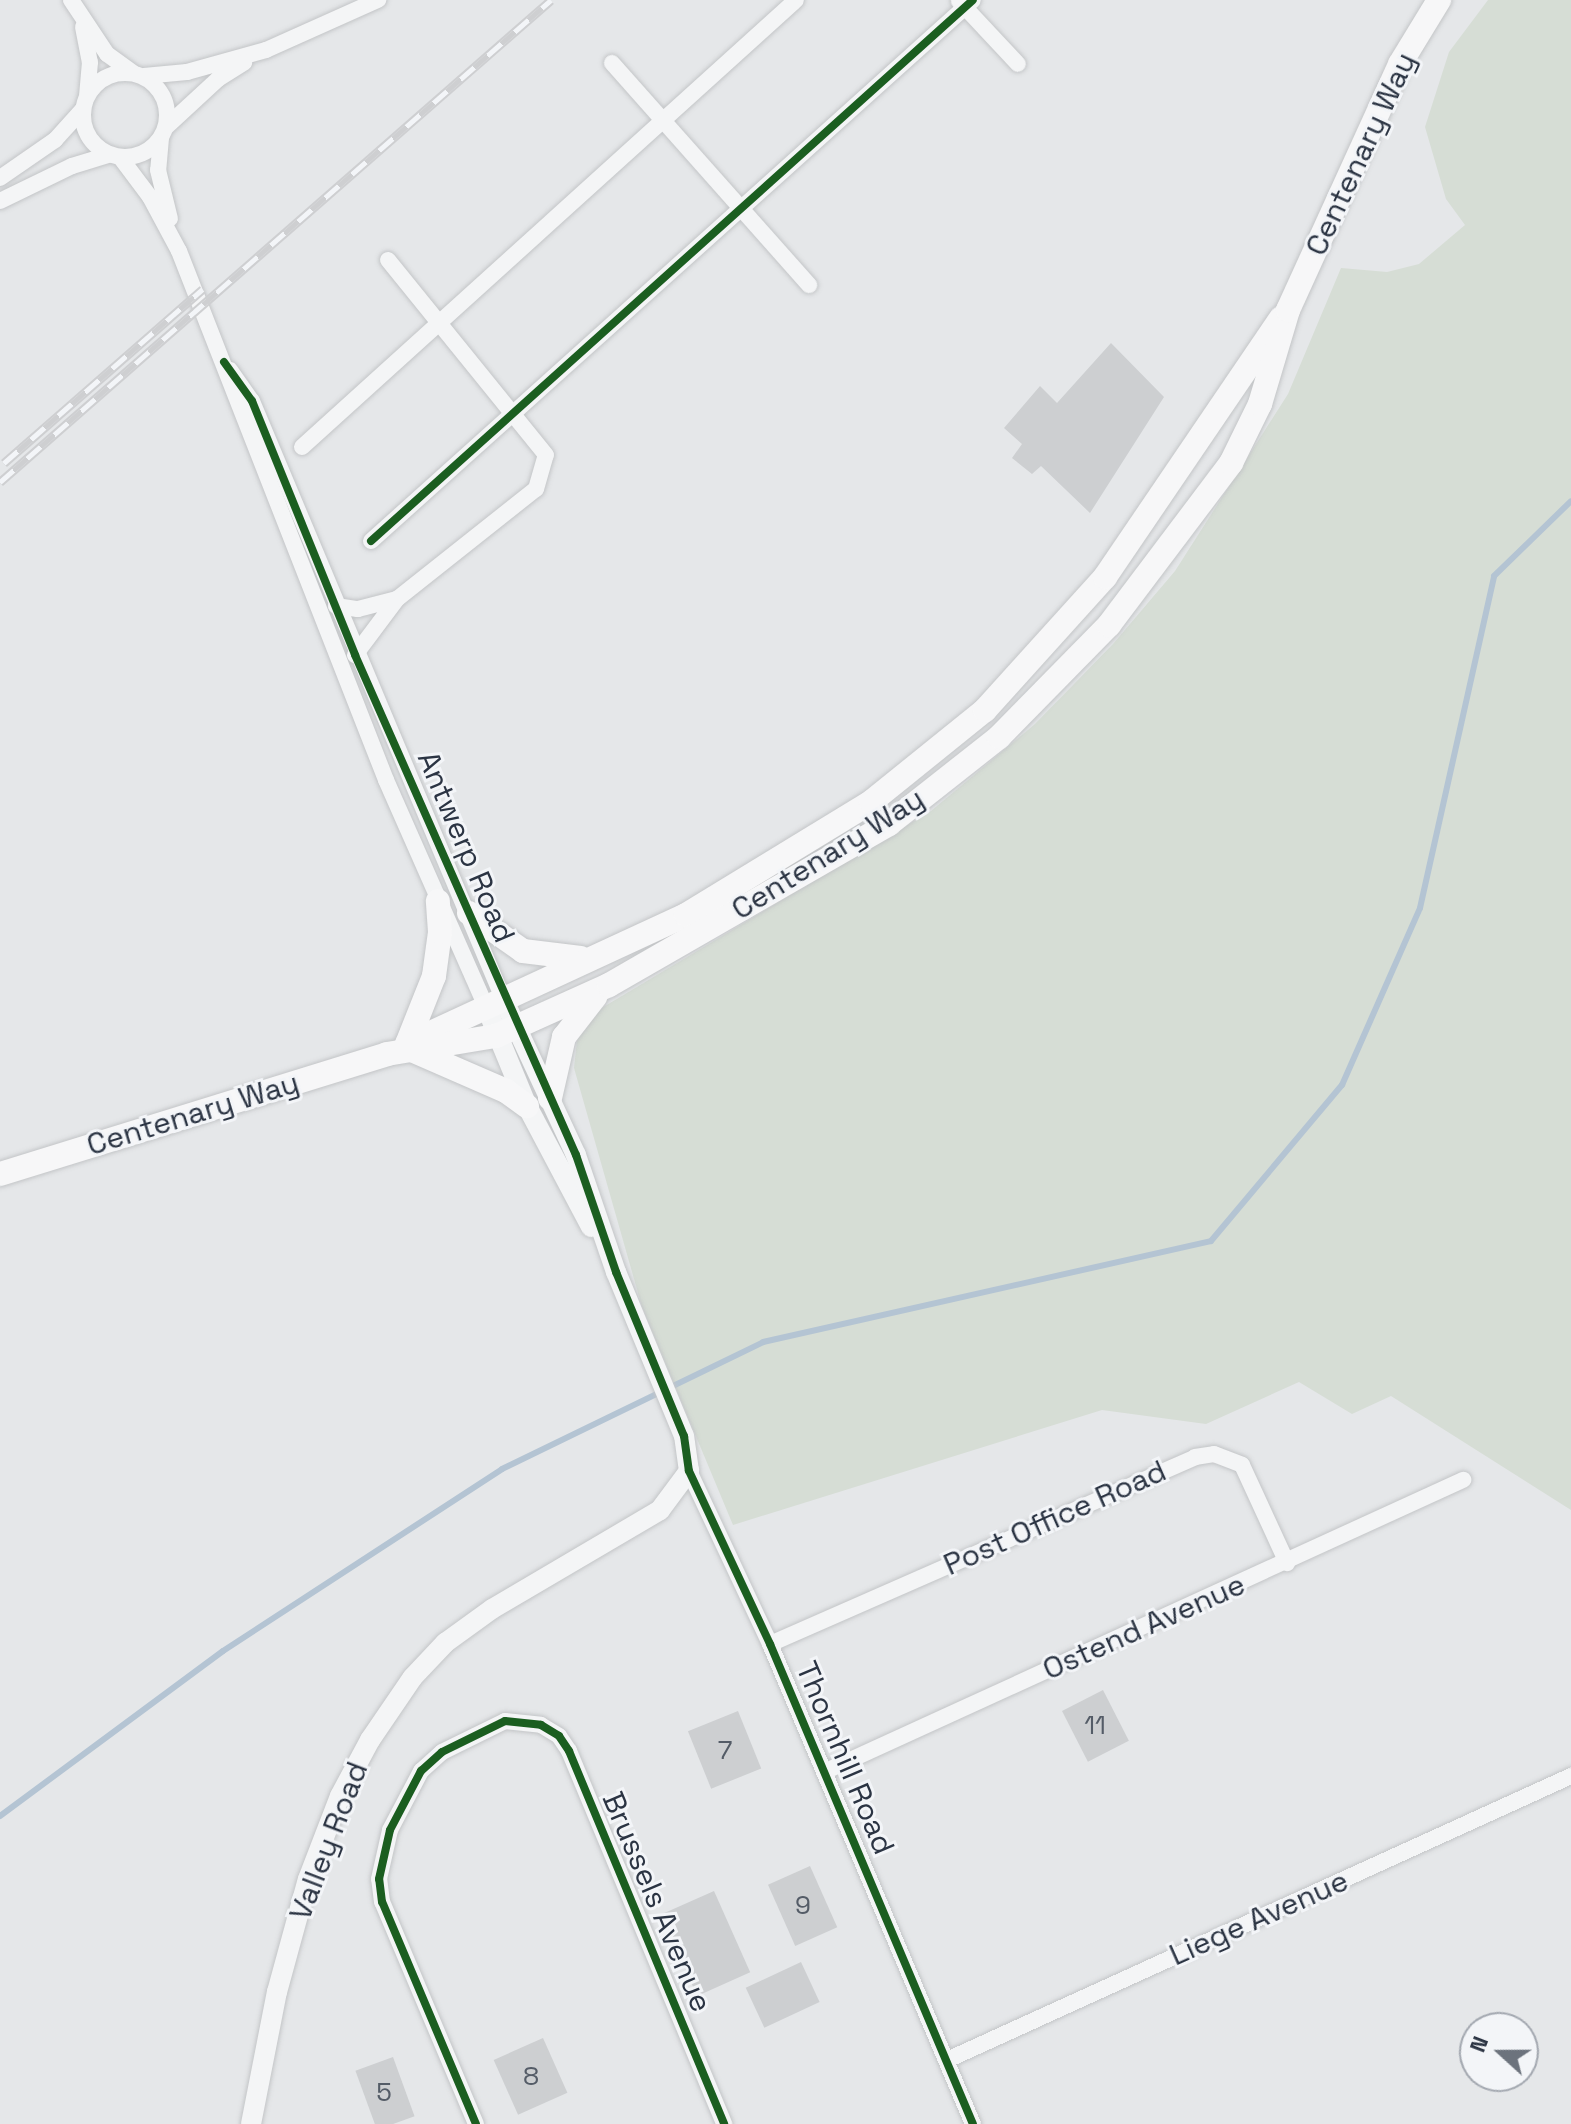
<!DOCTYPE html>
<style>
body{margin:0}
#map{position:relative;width:1571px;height:2124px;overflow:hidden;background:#e5e7e9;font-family:"Space Grotesk",sans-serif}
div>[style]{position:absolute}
.green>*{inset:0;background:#d6ddd5}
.stream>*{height:6px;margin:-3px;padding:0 3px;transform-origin:3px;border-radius:3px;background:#b4c4d3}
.building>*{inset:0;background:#cdcfd1;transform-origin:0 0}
.roads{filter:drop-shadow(0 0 2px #c3c5c7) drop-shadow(0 0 2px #c3c5c7)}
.minor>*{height:16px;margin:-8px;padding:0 8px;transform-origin:8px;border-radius:8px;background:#f4f5f6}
.minor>.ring{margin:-8px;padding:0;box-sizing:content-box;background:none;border:16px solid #f4f5f6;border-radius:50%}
.tertiary>*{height:20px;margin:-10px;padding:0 10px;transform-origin:10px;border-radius:10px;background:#f4f5f6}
.secondary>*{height:24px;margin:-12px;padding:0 12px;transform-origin:12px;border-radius:12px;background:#f7f7f8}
.rail>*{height:9px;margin-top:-4.5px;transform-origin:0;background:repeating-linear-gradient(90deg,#f3f5f8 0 18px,#cecfd1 0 36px);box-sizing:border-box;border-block:2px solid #cecfd1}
.cycleway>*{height:8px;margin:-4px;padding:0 4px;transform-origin:4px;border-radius:4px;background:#1b5e20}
span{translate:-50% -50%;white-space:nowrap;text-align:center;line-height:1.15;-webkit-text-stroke:6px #f3f5f8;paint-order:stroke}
.number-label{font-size:26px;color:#545c67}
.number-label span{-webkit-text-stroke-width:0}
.street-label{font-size:30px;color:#2b3443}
.north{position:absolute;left:1459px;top:2012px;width:80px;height:80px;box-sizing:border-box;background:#f3f5f8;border:2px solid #a3a8b0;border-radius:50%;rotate:291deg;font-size:22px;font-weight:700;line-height:32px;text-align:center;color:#2b3443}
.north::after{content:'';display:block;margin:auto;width:28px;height:36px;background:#6c737d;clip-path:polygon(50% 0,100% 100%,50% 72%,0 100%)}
</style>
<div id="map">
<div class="green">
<i style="clip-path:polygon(1488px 0,1571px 0,1571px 1510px,1391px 1396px,1352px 1414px,1299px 1382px,1206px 1424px,1102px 1410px,733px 1525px,642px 1307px,574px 1068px,577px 1040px,600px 1009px,931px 811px,1035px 724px,1113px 644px,1175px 571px,1288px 394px,1341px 268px,1387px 272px,1419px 264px,1465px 225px,1446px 199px,1425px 127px,1449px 52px)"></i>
</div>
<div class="stream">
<i style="left:0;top:1816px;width:277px;rotate:-36.5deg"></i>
<i style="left:223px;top:1651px;width:333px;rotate:-33.1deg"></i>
<i style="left:502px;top:1469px;width:290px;rotate:-25.9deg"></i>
<i style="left:763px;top:1342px;width:459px;rotate:-12.7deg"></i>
<i style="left:1211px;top:1241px;width:204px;rotate:-50deg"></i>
<i style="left:1342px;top:1085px;width:193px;rotate:-66.2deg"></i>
<i style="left:1420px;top:908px;width:340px;rotate:-77.4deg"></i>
<i style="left:1494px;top:576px;width:107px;rotate:-44.2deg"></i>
</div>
<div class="building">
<i style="clip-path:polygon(1111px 343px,1164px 397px,1090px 513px,1041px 466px,1032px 474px,1012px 458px,1022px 444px,1004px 428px,1040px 386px,1057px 403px)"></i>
<i style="left:1103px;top:1690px;width:57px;height:46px;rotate:63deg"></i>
<i style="left:738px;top:1711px;width:62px;height:54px;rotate:68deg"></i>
<i style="left:810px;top:1866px;width:67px;height:46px;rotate:66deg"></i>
<i style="left:714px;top:1891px;width:89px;height:58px;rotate:66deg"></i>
<i style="left:801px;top:1962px;width:44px;height:61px;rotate:65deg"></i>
<i style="left:543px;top:2038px;width:60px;height:54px;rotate:66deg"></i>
<i style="left:393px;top:2057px;width:63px;height:40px;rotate:70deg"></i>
</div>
<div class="roads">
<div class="minor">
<i style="left:71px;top:0;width:65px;rotate:56.3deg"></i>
<i style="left:107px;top:54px;width:32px;rotate:36deg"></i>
<i style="left:959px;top:1px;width:86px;rotate:46.9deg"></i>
<i style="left:83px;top:27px;width:36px;rotate:79deg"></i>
<i style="left:90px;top:62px;width:33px;rotate:95deg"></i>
<i style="left:612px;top:63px;width:297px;rotate:48.4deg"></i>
<i class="ring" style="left:83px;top:73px;width:68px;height:68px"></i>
<i style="left:144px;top:76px;width:43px;rotate:-5.3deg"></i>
<i style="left:187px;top:72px;width:82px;rotate:-15.6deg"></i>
<i style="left:266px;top:50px;width:123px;rotate:-24.1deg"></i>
<i style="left:166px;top:127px;width:71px;rotate:-42.7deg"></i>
<i style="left:218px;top:79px;width:31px;rotate:-32deg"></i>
<i style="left:161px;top:138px;width:32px;rotate:95deg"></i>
<i style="left:158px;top:170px;width:50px;rotate:76.2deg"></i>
<i style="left:120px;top:157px;width:50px;rotate:53.1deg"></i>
<i style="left:150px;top:197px;width:61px;rotate:61.8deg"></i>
<i style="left:179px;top:251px;width:568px;rotate:68.63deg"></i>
<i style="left:386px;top:780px;width:245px;rotate:66.2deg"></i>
<i style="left:0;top:178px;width:67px;rotate:-34.6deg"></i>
<i style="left:55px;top:140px;width:42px;rotate:-47.9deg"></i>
<i style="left:0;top:201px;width:80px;rotate:-25.9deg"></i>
<i style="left:72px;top:166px;width:39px;rotate:-17deg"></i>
<i style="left:230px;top:370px;width:38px;rotate:55deg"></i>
<i style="left:252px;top:401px;width:645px;rotate:67.21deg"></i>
<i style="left:302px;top:447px;width:666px;rotate:-42.14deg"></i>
<i style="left:371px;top:541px;width:809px;rotate:-41.95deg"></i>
<i style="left:336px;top:606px;width:22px;rotate:8deg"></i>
<i style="left:358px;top:609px;width:40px;rotate:-14.4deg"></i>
<i style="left:355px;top:655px;width:70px;rotate:-53.1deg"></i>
<i style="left:397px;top:599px;width:177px;rotate:-38.4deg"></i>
<i style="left:536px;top:489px;width:35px;rotate:-74deg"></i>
<i style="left:546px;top:455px;width:251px;rotate:-129deg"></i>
<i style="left:689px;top:1471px;width:191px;rotate:64.9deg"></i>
<i style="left:770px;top:1644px;width:521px;rotate:67.08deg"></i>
<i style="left:770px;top:1644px;width:464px;rotate:-23.7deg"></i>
<i style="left:1195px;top:1457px;width:19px;rotate:-9deg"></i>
<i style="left:1214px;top:1454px;width:30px;rotate:21deg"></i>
<i style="left:1242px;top:1465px;width:108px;rotate:65.3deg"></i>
<i style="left:824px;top:1772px;width:703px;rotate:-24.56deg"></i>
<i style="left:947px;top:2060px;width:686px;rotate:-24.47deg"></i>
<i style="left:476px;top:2124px;width:241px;rotate:-112.9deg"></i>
<i style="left:382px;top:1902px;width:23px;rotate:-97deg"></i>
<i style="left:379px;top:1879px;width:50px;rotate:-77.3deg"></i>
<i style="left:390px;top:1830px;width:67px;rotate:-62.3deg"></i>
<i style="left:421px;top:1771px;width:28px;rotate:-42deg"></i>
<i style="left:442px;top:1752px;width:70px;rotate:-26.2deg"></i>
<i style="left:505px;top:1721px;width:36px;rotate:6deg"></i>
<i style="left:541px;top:1725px;width:21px;rotate:31deg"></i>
<i style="left:559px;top:1736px;width:18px;rotate:56deg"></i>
<i style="left:569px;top:1751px;width:404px;rotate:67.4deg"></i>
</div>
<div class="tertiary">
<i style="left:485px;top:1004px;width:110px;rotate:67.6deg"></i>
<i style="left:527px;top:1106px;width:137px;rotate:62.1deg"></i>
<i style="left:251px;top:2124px;width:135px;rotate:-78.9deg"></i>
<i style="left:277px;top:1992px;width:117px;rotate:-74.7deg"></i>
<i style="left:308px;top:1879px;width:89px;rotate:-68.9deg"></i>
<i style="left:340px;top:1796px;width:64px;rotate:-61.8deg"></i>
<i style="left:370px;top:1740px;width:76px;rotate:-55.7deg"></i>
<i style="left:413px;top:1677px;width:47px;rotate:-46.7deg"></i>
<i style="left:445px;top:1643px;width:58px;rotate:-35.9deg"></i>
<i style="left:492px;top:1609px;width:195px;rotate:-30.5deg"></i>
<i style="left:660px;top:1510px;width:49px;rotate:-53.4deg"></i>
<i style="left:689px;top:1471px;width:35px;rotate:-98deg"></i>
<i style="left:684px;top:1436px;width:178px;rotate:-112.5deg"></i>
<i style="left:616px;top:1272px;width:124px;rotate:-108.9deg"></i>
<i style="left:576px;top:1155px;width:175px;rotate:-115deg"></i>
</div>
<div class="secondary">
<i style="left:469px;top:913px;width:66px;rotate:35.1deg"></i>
<i style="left:523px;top:951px;width:58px;rotate:6.9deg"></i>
<i style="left:407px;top:1044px;width:307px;rotate:-24.8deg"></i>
<i style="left:686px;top:915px;width:217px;rotate:-31.4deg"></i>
<i style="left:871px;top:802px;width:146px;rotate:-38.9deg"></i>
<i style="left:985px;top:710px;width:179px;rotate:-47.9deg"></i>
<i style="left:1105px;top:577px;width:313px;rotate:-55.8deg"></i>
<i style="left:407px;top:1044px;width:73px;rotate:-68.3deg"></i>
<i style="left:434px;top:976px;width:44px;rotate:-82.2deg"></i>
<i style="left:440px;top:932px;width:31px;rotate:-94deg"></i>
<i style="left:414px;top:1051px;width:100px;rotate:23.5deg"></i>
<i style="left:506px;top:1091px;width:26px;rotate:36deg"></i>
<i style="left:550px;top:1098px;width:63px;rotate:-77.1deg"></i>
<i style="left:564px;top:1037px;width:51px;rotate:-52.2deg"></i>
<i style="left:0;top:1174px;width:405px;rotate:-17.2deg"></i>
<i style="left:387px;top:1054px;width:110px;rotate:-9.4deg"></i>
<i style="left:496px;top:1036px;width:124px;rotate:-24.3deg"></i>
<i style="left:609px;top:985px;width:323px;rotate:-29.9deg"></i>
<i style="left:889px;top:824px;width:140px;rotate:-38.3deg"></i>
<i style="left:999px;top:737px;width:157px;rotate:-45.5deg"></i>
<i style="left:1109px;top:625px;width:203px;rotate:-53deg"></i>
<i style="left:1231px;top:463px;width:66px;rotate:-63.8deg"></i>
<i style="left:1260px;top:404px;width:98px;rotate:-73.4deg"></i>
<i style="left:1288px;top:310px;width:270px;rotate:-65.5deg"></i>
<i style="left:1400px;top:64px;width:75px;rotate:-58.6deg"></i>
</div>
</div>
<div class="rail">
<i style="left:4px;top:463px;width:264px;rotate:-41.2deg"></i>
<i style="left:0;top:482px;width:732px;rotate:-41.18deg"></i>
</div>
<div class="cycleway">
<i style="left:224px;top:362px;width:48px;rotate:54.3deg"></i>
<i style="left:252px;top:401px;width:274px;rotate:67.9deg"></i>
<i style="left:355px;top:655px;width:547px;rotate:66.15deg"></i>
<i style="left:576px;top:1155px;width:124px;rotate:71.1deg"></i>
<i style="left:616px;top:1272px;width:178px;rotate:67.5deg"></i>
<i style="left:684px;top:1436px;width:35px;rotate:82deg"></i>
<i style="left:689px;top:1471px;width:191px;rotate:64.9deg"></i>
<i style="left:770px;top:1644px;width:521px;rotate:67.08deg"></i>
<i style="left:371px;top:541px;width:809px;rotate:-41.95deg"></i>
<i style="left:476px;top:2124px;width:241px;rotate:-112.9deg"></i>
<i style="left:382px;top:1902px;width:23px;rotate:-97deg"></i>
<i style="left:379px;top:1879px;width:50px;rotate:-77.3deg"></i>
<i style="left:390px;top:1830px;width:67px;rotate:-62.3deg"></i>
<i style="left:421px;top:1771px;width:28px;rotate:-42deg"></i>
<i style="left:442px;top:1752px;width:70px;rotate:-26.2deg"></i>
<i style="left:505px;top:1721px;width:36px;rotate:6deg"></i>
<i style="left:541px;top:1725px;width:21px;rotate:31deg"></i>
<i style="left:559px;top:1736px;width:18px;rotate:56deg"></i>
<i style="left:569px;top:1751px;width:404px;rotate:67.4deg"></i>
</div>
<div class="number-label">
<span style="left:1095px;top:1726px">11</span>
<span style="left:725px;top:1751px">7</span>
<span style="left:803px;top:1906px">9</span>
<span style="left:531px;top:2077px">8</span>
<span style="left:384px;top:2093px">5</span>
</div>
<div class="street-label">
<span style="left:1361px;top:154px;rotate:-65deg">Centenary Way</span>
<span style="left:466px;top:847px;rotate:67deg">Antwerp Road</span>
<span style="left:828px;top:854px;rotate:-32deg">Centenary Way</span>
<span style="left:193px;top:1114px;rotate:-17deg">Centenary Way</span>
<span style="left:1055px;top:1518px;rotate:-24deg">Post Office Road</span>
<span style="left:1144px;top:1627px;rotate:-24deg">Ostend Avenue</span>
<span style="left:845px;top:1758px;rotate:67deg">Thornhill Road</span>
<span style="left:329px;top:1841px;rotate:-69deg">Valley Road</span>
<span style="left:657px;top:1902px;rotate:67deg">Brussels Avenue</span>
<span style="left:1259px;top:1918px;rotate:-24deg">Liege Avenue</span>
</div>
<div class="north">N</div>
</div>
